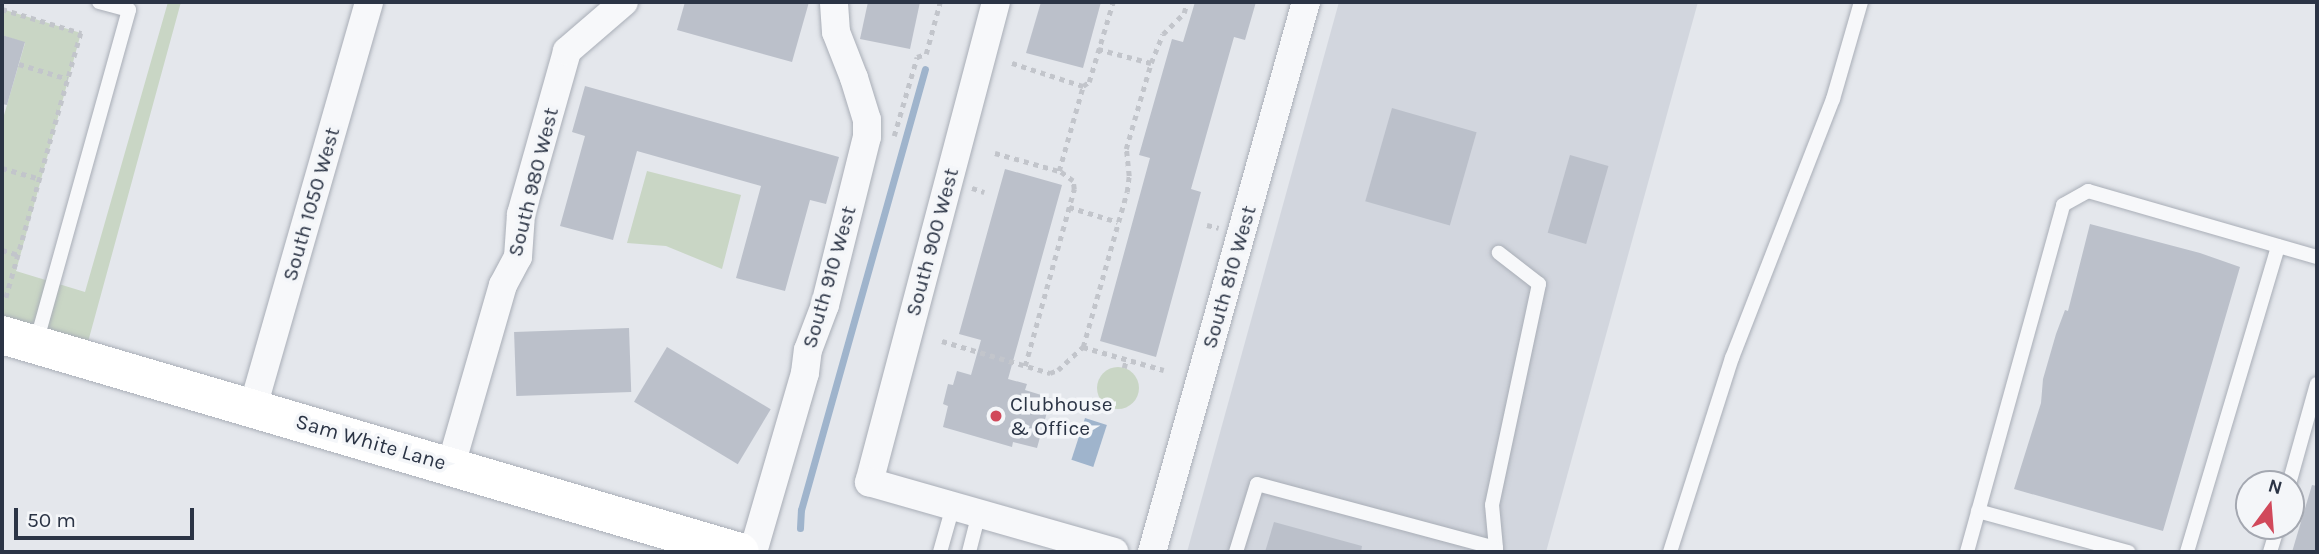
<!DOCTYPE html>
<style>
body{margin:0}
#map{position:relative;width:2319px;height:554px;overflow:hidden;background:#e4e7ec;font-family:Karla,sans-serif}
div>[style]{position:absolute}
.built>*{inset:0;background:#d2d6de}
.green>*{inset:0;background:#c9d6c5}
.round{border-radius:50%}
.water>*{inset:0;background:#9fb4cc;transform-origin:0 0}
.stream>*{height:7px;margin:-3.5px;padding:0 3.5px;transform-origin:3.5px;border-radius:3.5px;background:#9fb4cc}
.building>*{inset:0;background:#bbc0ca;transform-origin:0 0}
.path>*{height:4.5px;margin-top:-2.25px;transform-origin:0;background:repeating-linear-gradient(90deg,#c2c5cb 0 5px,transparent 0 10px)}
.roads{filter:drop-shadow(0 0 2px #a9aeb7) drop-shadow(0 0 2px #a9aeb7)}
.lane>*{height:14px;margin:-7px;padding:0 7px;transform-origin:7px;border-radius:7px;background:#f7f8fa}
.street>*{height:28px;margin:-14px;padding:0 14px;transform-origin:14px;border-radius:14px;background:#f7f8fa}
.secondary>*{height:38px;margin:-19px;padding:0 19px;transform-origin:19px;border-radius:19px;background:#fff}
.dots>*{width:19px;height:19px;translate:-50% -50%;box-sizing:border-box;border:4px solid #f4f6f9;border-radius:50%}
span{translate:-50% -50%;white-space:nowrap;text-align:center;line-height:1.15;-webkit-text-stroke:7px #f4f6f9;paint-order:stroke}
.street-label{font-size:21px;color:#2b3445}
.poi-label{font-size:21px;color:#2b3445}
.left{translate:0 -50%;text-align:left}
.frame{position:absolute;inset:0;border:4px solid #2b3445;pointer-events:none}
.north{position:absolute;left:2235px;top:470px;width:70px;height:70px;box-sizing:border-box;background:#f4f6f9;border:2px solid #a4a8b1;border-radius:50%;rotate:16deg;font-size:19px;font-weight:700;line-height:28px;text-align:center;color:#2b3445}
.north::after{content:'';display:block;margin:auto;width:24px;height:32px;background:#d1495b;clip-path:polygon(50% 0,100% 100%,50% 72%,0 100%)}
.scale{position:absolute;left:14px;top:508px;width:180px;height:32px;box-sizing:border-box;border:4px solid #2b3445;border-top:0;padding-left:9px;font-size:21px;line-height:24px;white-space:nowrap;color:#2b3445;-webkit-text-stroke:5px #f4f6f9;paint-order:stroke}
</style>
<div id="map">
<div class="built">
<i style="clip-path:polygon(1339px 2px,1698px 2px,1546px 552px,1187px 552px)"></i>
</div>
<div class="green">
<i style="clip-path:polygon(168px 2px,181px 2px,88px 342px,2px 318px,2px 122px,25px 43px,2px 35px,2px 9px,81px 33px,16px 271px,85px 292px)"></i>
<i style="clip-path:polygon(647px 171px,741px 195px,722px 269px,666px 246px,627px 243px)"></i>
<i class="round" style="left:1097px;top:367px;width:42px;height:42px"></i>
</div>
<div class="water">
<i style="left:1085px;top:418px;width:23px;height:44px;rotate:18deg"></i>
</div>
<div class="stream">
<i style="left:800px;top:528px;width:18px;rotate:-87deg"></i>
<i style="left:801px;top:510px;width:458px;rotate:-74.3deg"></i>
</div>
<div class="building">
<i style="clip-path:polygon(685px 2px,809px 2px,792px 62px,677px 30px)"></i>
<i style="clip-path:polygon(868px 2px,920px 2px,910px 49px,860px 39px)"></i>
<i style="clip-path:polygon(1041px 2px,1101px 2px,1083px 68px,1026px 53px)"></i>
<i style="clip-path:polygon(1195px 2px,1256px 2px,1245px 40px,1234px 37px,1191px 189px,1201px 192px,1156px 357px,1100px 341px,1150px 158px,1139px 155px,1172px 39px,1183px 42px)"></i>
<i style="clip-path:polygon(2px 35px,25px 42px,7px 105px,2px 104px)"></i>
<i style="clip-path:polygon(585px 86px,839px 157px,826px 204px,810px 200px,785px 291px,736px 278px,761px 186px,637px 151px,613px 240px,560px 226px,585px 136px,572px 132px)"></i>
<i style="left:1392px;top:108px;width:88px;height:97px;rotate:16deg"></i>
<i style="left:1570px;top:155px;width:40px;height:81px;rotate:16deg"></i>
<i style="clip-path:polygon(1005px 169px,1062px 185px,1008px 379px,1027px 384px,1025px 390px,1051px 398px,1037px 448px,1013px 442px,1012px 447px,943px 427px,948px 406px,943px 404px,948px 384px,953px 385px,957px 371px,971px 375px,981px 340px,959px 334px)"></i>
<i style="clip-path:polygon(2090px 224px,2200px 253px,2240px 267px,2163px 531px,2014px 489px,2041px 403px,2043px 379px,2056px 334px,2065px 310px,2068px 311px)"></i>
<i style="left:629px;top:328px;width:64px;height:115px;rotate:88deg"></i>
<i style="left:667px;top:347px;width:121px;height:64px;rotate:31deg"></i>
<i style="clip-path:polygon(2312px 485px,2317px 486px,2317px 552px,2292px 552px)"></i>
<i style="clip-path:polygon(1274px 522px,1362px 546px,1361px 552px,1265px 552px)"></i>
</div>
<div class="path">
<i style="left:2px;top:9px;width:83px;rotate:16.9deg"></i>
<i style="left:81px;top:33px;width:280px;rotate:105.8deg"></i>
<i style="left:1098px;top:49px;width:55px;rotate:14.8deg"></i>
<i style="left:1012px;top:63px;width:75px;rotate:17.9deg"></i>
<i style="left:19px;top:64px;width:51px;rotate:17deg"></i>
<i style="left:894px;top:136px;width:82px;rotate:-73.8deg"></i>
<i style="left:917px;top:57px;width:9px;rotate:-18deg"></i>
<i style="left:926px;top:54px;width:54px;rotate:-74.9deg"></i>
<i style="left:995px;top:153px;width:66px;rotate:15.7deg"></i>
<i style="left:2px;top:168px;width:40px;rotate:16deg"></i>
<i style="left:972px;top:188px;width:13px;rotate:18deg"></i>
<i style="left:1069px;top:207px;width:51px;rotate:17deg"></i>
<i style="left:1207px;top:225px;width:12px;rotate:14deg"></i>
<i style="left:2px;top:250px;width:17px;rotate:17deg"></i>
<i style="left:942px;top:341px;width:113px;rotate:16.5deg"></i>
<i style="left:1050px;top:373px;width:9px;rotate:-21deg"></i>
<i style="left:1058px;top:370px;width:34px;rotate:-43deg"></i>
<i style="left:1083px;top:347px;width:161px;rotate:-74.2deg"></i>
<i style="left:1127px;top:192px;width:16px;rotate:-83deg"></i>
<i style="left:1129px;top:176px;width:27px;rotate:-96deg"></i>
<i style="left:1126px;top:149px;width:90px;rotate:-73.8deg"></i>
<i style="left:1151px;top:63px;width:31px;rotate:-68deg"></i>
<i style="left:1163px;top:34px;width:30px;rotate:-45deg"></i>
<i style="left:1184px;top:13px;width:11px;rotate:-75deg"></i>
<i style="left:1083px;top:347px;width:84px;rotate:15.9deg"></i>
<i style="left:1025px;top:366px;width:184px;rotate:-74.5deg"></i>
<i style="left:1074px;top:189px;width:8px;rotate:-97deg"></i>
<i style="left:1073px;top:181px;width:17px;rotate:-144deg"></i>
<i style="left:1059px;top:171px;width:88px;rotate:-74.2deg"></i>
<i style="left:1083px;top:86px;width:7px;rotate:-34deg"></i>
<i style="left:1089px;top:82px;width:84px;rotate:-73.3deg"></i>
<i style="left:1124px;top:368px;width:8px;rotate:-76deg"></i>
</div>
<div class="roads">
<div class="lane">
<i style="left:36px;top:343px;width:346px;rotate:-74.4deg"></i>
<i style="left:129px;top:10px;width:31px;rotate:-165deg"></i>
<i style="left:2289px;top:484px;width:104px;rotate:-74.4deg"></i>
<i style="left:1978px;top:511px;width:156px;rotate:15.3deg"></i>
<i style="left:1496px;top:548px;width:43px;rotate:-95.3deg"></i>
<i style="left:1492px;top:505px;width:226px;rotate:-78deg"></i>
<i style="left:1539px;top:284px;width:51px;rotate:-142.2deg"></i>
<i style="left:940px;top:552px;width:48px;rotate:-74.2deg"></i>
<i style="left:969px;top:552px;width:40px;rotate:-75.6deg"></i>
<i style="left:1236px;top:552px;width:71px;rotate:-72.8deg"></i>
<i style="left:1257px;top:484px;width:247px;rotate:15deg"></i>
<i style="left:1496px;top:548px;width:4px;rotate:90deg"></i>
<i style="left:1670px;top:552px;width:204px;rotate:-72.3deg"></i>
<i style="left:1732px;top:358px;width:278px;rotate:-68.7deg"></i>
<i style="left:1833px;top:99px;width:101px;rotate:-73.9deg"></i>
<i style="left:1967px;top:552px;width:360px;rotate:-74.5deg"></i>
<i style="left:2063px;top:205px;width:29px;rotate:-29deg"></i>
<i style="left:2088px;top:191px;width:238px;rotate:16.1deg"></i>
<i style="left:2187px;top:552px;width:319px;rotate:-73.4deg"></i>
<i style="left:2270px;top:552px;width:27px;rotate:-73deg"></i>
</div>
<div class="street">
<i style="left:996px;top:2px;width:497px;rotate:104.8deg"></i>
<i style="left:869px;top:482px;width:255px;rotate:15.9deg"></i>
<i style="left:253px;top:407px;width:421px;rotate:-74deg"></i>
<i style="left:451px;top:465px;width:187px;rotate:-73.9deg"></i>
<i style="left:503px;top:285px;width:32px;rotate:-62deg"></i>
<i style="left:518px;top:257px;width:43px;rotate:-86deg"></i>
<i style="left:521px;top:214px;width:169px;rotate:-74.2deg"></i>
<i style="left:567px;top:51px;width:75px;rotate:-40.7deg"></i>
<i style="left:753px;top:552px;width:186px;rotate:-73.8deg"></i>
<i style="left:805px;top:373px;width:23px;rotate:-83deg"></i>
<i style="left:808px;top:350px;width:48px;rotate:-69.3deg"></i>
<i style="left:825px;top:305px;width:173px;rotate:-76deg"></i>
<i style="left:867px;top:137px;width:17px;rotate:-90deg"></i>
<i style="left:867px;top:120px;width:44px;rotate:-107.2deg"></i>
<i style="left:854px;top:78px;width:49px;rotate:-111.4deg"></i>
<i style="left:836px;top:32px;width:30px;rotate:-94deg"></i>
<i style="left:1152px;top:552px;width:571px;rotate:-74.36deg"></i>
</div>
<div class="secondary">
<i style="left:2px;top:335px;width:769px;rotate:16.39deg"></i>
</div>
</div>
<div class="dots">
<i style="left:996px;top:416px;background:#d1495b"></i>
</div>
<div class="street-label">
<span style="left:533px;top:182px;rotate:-76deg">South 980 West</span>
<span style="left:311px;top:204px;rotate:-74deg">South 1050 West</span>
<span style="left:932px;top:242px;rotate:-75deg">South 900 West</span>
<span style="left:829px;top:277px;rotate:-74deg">South 910 West</span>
<span style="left:1229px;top:277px;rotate:-74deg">South 810 West</span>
<span style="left:371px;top:442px;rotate:16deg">Sam White Lane</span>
</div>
<div class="poi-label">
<span class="left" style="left:1010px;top:416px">Clubhouse<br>&amp; Office</span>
</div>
<div class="frame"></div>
<div class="north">N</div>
<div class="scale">50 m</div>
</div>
